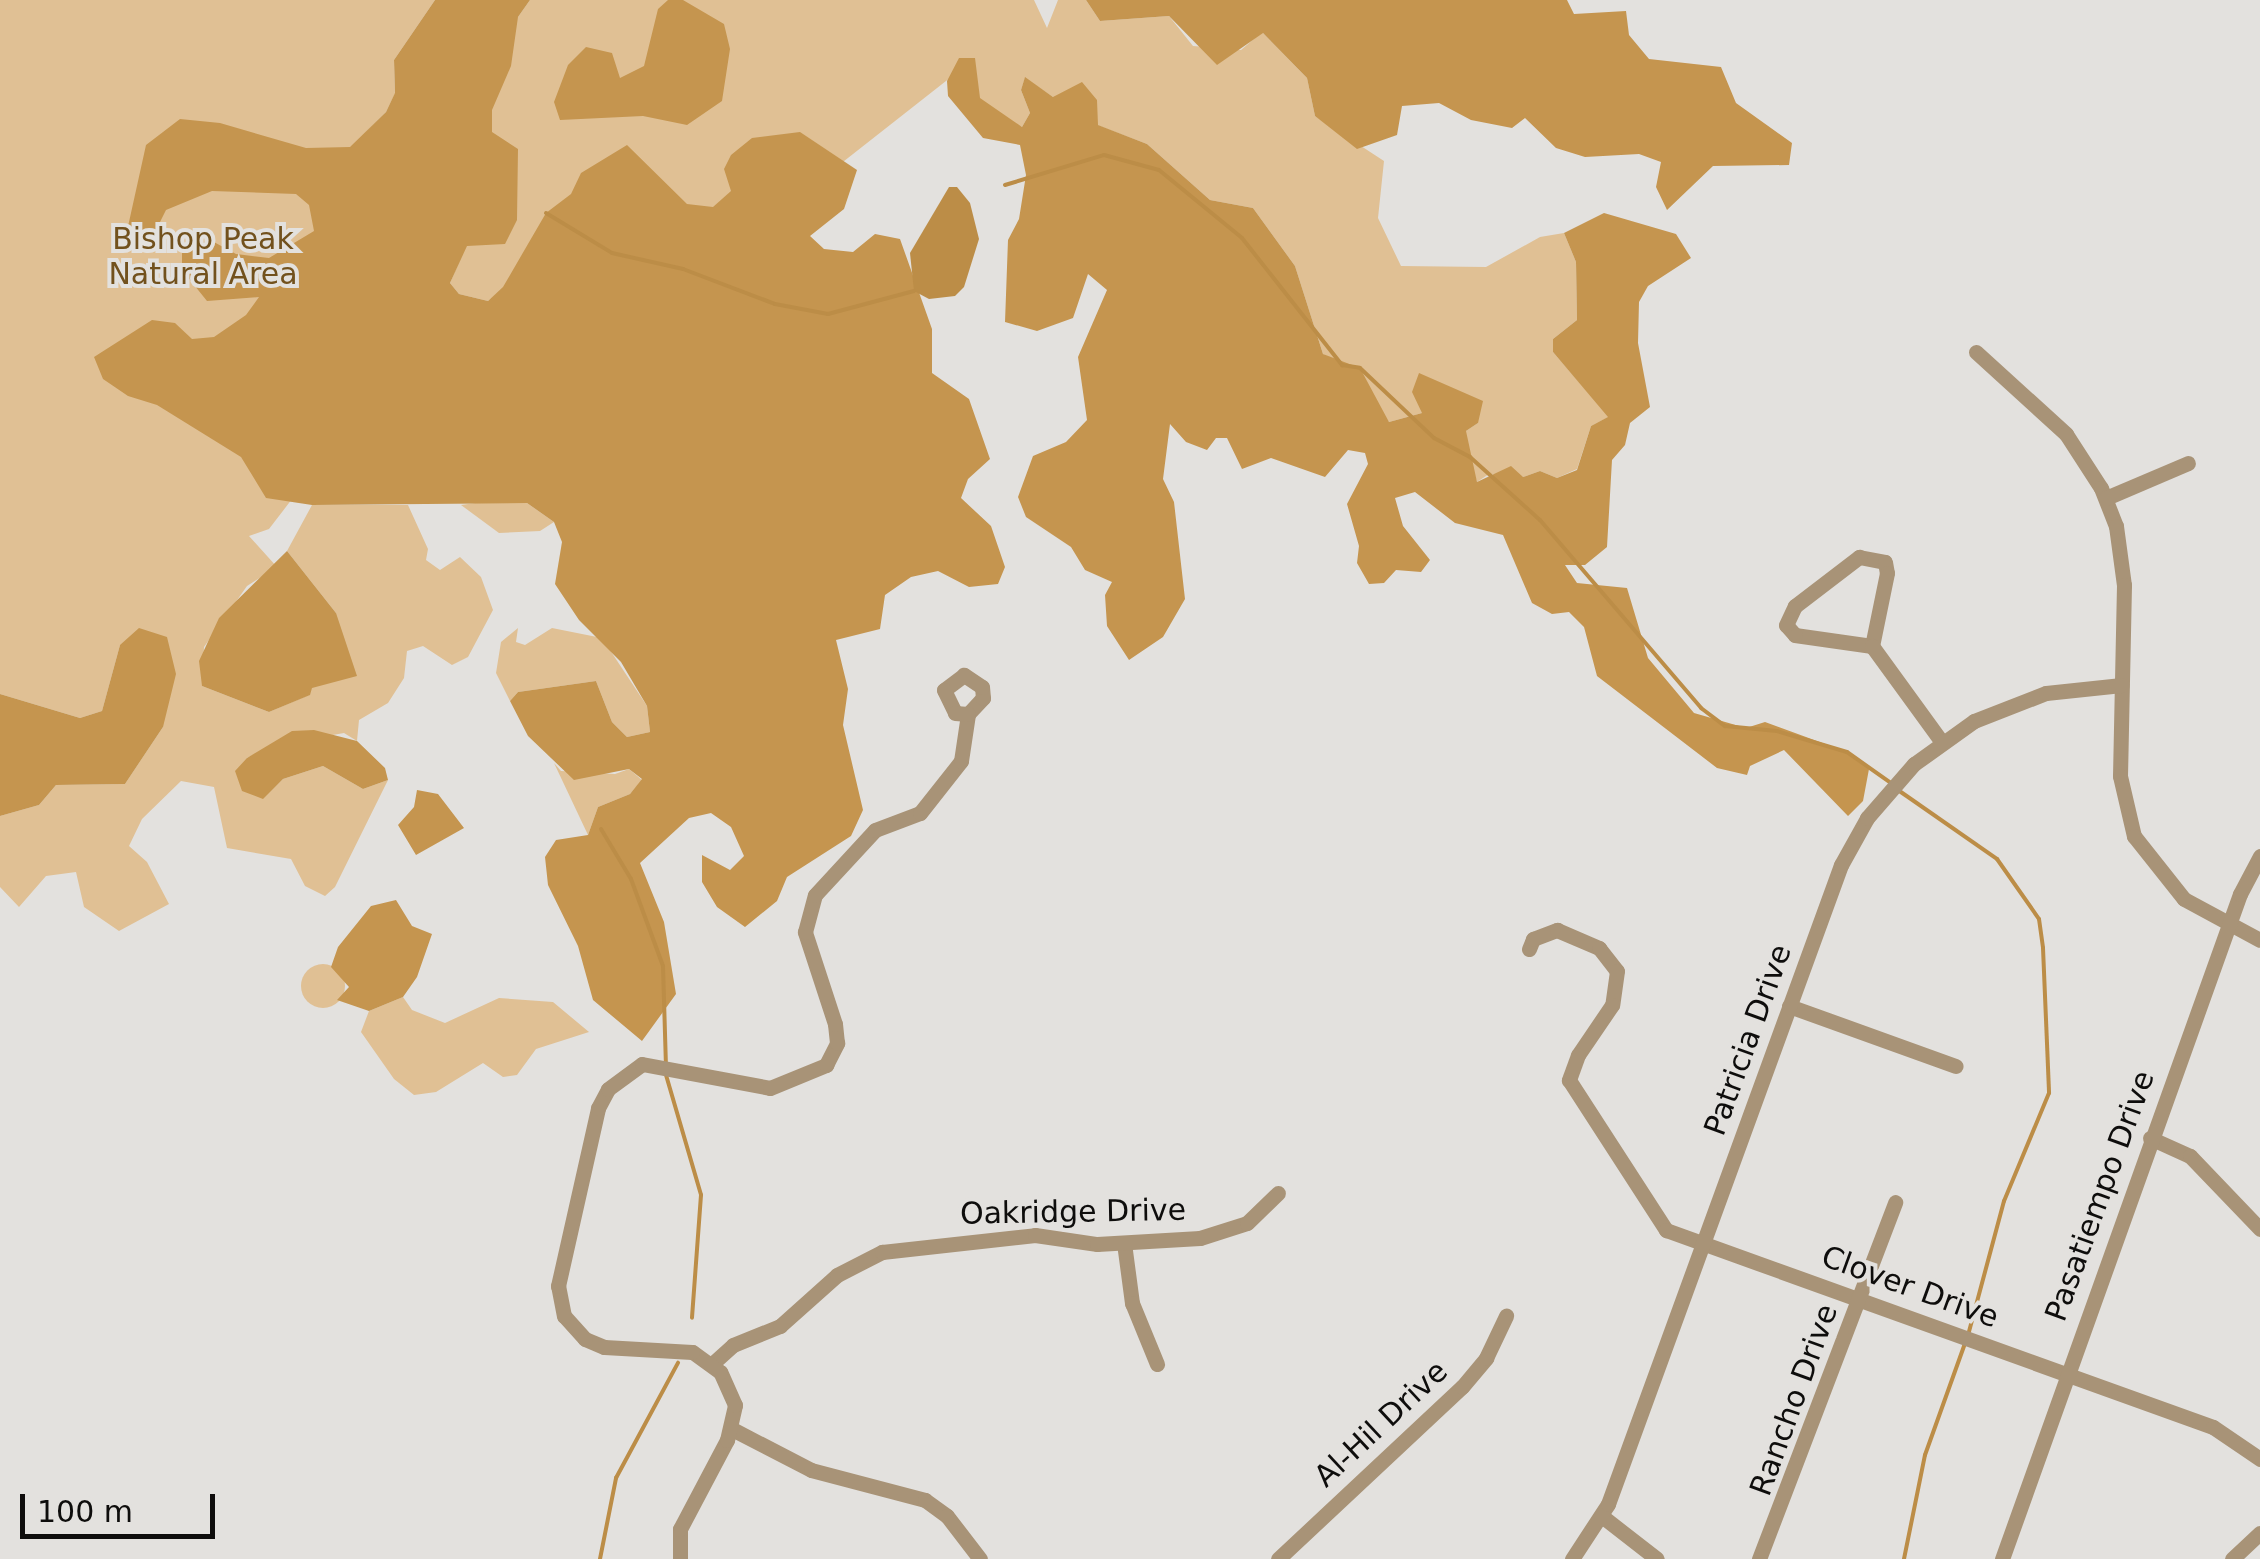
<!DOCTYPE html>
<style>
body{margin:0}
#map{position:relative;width:2260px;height:1559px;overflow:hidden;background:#e3e1de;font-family:"DejaVu Sans",sans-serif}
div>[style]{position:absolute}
.green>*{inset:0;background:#e0c094}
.round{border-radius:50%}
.forest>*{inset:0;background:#c5954f}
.water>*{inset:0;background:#bc8d47}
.stream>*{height:4px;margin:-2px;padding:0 2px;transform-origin:2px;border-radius:2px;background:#bc8d47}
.minor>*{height:15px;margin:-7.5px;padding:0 7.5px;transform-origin:7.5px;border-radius:7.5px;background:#a89377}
span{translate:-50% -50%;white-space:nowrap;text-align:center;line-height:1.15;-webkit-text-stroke:8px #e3e1de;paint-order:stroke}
.park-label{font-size:30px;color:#72511d}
.street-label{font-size:30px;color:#0e0d0c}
.scale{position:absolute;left:20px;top:1494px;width:195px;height:45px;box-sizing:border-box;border:5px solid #0e0d0c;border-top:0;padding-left:12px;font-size:30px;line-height:35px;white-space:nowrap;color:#0e0d0c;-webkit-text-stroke:8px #e3e1de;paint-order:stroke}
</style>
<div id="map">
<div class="green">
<i style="clip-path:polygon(0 0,435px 0,394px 60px,395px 94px,386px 112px,365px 133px,518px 17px,530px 0,1034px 0,1047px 28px,1058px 0,1086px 0,1100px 21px,1169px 16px,1193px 46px,1241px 50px,1262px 32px,1307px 78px,1315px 116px,1384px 161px,1378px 218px,1401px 266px,1486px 267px,1540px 237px,1564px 233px,1576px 262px,1577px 320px,1553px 339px,1553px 352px,1609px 417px,1591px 426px,1577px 469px,1557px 478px,1540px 471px,1523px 477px,1489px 474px,1477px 482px,1465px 447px,1466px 431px,1478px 423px,1472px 397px,1419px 374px,1422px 413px,1389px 422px,1342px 365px,1323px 354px,1295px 266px,1253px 208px,1210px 200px,1147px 144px,1097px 125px,1097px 100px,1053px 97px,1025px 78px,1021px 90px,1030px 113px,1022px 127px,1006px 121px,979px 98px,974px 59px,578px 370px,504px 288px,488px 301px,459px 294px,450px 283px,466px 246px,332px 447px,269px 529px,249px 536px,277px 567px,247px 586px,204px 647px,202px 686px,269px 712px,309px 695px,336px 613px,287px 551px,312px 505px,408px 505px,428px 549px,426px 560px,440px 570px,460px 557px,481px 577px,493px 610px,468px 657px,452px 665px,423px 646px,407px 651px,404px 678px,388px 703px,359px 720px,357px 741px,344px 733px,271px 746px,247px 758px,263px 798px,283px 779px,323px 766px,363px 789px,388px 780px,335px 887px,325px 896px,305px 886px,291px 859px,227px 848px,214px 787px,181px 781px,142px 819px,129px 846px,147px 862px,169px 904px,119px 931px,84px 907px,76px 872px,46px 876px,19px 907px,0 887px,0 816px,39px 805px,56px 785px,125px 784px,163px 727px,120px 645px,102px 711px,80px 718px,0 694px)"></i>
<i style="clip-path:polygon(490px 501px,527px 503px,554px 522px,540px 531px,499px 533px,461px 505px)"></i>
<i style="clip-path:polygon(518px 628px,516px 642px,525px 645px,552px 628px,602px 638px,647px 706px,650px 732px,627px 737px,612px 722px,596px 681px,518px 692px,510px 701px,496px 673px,501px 642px)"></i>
<i style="clip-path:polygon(554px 763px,561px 771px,615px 774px,629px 769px,642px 780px,630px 794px,598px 807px,588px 835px)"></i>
<i class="round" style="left:301px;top:964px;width:44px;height:44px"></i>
<i style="clip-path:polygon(403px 997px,412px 1010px,445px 1023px,499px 998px,553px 1002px,589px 1032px,536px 1049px,517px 1075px,503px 1077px,483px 1063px,436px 1092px,414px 1095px,394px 1079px,361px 1032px,369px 1011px)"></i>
</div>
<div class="forest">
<i style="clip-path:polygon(435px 0,530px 0,518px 17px,511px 66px,492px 110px,492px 132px,518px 149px,517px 220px,505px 244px,467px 246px,450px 283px,459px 294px,488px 301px,503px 287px,546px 213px,571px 194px,581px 173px,627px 145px,687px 204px,713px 207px,731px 191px,724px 169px,731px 155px,752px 138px,800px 132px,857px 170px,844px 209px,810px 236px,824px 249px,853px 252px,875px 234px,900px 239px,932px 329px,932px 373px,969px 399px,990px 459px,968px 479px,961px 498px,991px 526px,1005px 567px,998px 584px,969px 587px,938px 571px,911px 577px,885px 595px,880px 629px,836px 640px,848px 689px,843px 725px,863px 810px,851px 836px,787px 877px,777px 901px,745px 927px,717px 907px,702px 882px,702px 855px,730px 870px,744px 856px,731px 827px,711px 813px,689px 818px,640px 863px,664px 922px,676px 994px,642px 1041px,593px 1000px,578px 946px,548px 885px,545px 857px,556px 840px,588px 835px,598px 807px,630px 794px,642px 779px,629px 769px,574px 780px,528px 736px,510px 701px,518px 692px,596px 681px,612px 722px,627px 737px,650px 732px,647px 706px,621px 662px,579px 620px,555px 584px,562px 542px,554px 522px,527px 503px,312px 505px,266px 498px,241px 457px,157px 405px,128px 396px,103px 379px,94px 357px,152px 320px,175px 323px,192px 339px,214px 337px,246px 315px,259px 297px,207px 301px,182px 270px,182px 244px,212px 241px,236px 254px,269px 258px,314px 231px,309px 205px,296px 194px,212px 191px,166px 210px,154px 234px,127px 231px,146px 145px,180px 119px,220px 123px,306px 148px,350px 147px,386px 112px,395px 93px,394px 60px)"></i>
<i style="clip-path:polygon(668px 0,683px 0,724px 24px,730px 49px,722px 101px,687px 125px,643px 116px,560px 120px,554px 102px,568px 65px,586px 47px,612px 53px,620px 78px,644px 66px,658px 9px)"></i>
<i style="clip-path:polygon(1086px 0,1567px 0,1574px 14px,1626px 11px,1629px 35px,1649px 59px,1721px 67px,1736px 103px,1792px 143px,1789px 165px,1713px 166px,1667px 210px,1656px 187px,1661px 162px,1639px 154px,1585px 157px,1556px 148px,1525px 118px,1512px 128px,1471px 120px,1439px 103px,1402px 106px,1397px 135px,1357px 149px,1315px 116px,1307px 78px,1263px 33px,1217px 65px,1169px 16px,1100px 21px)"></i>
<i style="clip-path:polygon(959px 58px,975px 58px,980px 98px,1022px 127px,1030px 113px,1021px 90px,1025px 77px,1053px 97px,1082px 82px,1097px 100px,1098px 125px,1147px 144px,1210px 200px,1253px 208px,1295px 266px,1323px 354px,1360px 368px,1389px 422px,1422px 413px,1412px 392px,1419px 373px,1483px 401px,1478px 423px,1466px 431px,1477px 482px,1511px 466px,1523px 477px,1540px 471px,1557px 478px,1577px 470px,1591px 426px,1608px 417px,1553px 352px,1553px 339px,1577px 320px,1576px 262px,1564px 233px,1604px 213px,1676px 234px,1691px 258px,1648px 286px,1639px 302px,1638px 343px,1650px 407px,1630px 423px,1625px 445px,1612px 460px,1607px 547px,1585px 565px,1565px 565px,1577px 583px,1627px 588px,1648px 658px,1694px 713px,1746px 728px,1765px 722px,1847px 752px,1869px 769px,1863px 801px,1848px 816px,1784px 750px,1750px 766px,1747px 775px,1717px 768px,1597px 676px,1584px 627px,1569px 612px,1552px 614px,1532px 603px,1503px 535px,1455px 523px,1415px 492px,1395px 498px,1403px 526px,1430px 560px,1421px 572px,1396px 570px,1384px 583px,1369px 584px,1357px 563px,1359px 546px,1347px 504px,1368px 464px,1365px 453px,1348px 450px,1325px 477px,1271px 458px,1242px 469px,1227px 438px,1216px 438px,1207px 450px,1186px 442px,1170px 424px,1163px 479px,1174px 502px,1185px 599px,1163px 637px,1129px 660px,1107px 626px,1105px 595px,1112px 582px,1085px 570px,1071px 547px,1026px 517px,1018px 497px,1033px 456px,1066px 442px,1087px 420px,1078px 357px,1107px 290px,1088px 274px,1073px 318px,1037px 331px,1005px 322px,1008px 240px,1019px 219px,1026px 175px,1020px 145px,983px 138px,948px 96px,947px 81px)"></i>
<i style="clip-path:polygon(287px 551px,336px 613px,357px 676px,312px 688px,310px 695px,269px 712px,202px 686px,199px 661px,219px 618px)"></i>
<i style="clip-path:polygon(139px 628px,167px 637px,176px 674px,163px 727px,125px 784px,56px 785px,39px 805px,0 816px,0 694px,80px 718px,102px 711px,120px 645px)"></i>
<i style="clip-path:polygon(314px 730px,357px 741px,385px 768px,388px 780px,363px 789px,323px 766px,283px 779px,263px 799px,242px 791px,235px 771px,247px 758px,292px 731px)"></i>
<i style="clip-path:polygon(417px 790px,438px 794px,464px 828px,416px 855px,398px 825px,414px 807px)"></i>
<i style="clip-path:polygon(396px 900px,412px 926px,432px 934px,417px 977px,403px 997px,369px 1011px,337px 1000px,349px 987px,331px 967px,338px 947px,371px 906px)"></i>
</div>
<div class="water">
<i style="clip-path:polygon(949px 187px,957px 187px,970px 203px,979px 239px,964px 287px,955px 296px,929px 299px,914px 291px,910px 253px)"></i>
</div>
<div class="stream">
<i style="left:1005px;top:185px;width:103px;rotate:-16.9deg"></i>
<i style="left:1104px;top:155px;width:57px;rotate:15.3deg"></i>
<i style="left:1159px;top:170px;width:107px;rotate:39.3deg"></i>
<i style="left:1242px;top:238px;width:162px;rotate:51.8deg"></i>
<i style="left:1342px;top:365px;width:18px;rotate:9deg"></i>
<i style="left:1360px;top:368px;width:102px;rotate:43.4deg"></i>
<i style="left:1434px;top:438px;width:41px;rotate:27.8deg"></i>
<i style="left:1470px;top:457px;width:94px;rotate:42deg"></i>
<i style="left:1540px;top:520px;width:248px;rotate:49.4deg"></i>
<i style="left:1701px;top:708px;width:30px;rotate:37deg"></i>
<i style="left:1725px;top:726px;width:52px;rotate:5.5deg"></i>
<i style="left:1777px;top:731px;width:73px;rotate:16.7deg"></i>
<i style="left:1847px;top:752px;width:54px;rotate:35.2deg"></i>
<i style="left:546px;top:213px;width:77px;rotate:31.2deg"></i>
<i style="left:612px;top:253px;width:73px;rotate:12.7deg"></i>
<i style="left:683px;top:269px;width:98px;rotate:20.8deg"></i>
<i style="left:775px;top:304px;width:54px;rotate:10.7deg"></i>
<i style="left:828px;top:314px;width:89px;rotate:-15deg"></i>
<i style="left:1898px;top:790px;width:121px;rotate:34.9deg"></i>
<i style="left:1997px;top:859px;width:73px;rotate:55deg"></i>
<i style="left:2039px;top:919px;width:29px;rotate:82deg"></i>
<i style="left:2043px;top:948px;width:145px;rotate:87.6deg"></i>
<i style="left:2049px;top:1093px;width:117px;rotate:112.6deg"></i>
<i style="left:2004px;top:1201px;width:139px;rotate:105deg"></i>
<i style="left:601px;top:829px;width:58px;rotate:59deg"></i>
<i style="left:631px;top:879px;width:93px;rotate:69.8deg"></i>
<i style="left:663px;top:966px;width:99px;rotate:88.3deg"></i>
<i style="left:666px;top:1075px;width:125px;rotate:73.7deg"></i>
<i style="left:701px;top:1195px;width:123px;rotate:94.2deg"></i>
<i style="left:600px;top:1559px;width:83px;rotate:-78.8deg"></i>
<i style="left:616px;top:1478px;width:131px;rotate:-61.7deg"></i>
<i style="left:1904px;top:1559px;width:106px;rotate:-78.6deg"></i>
<i style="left:1925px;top:1455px;width:119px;rotate:-70.3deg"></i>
</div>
<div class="minor">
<i style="left:1976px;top:352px;width:122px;rotate:42.3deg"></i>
<i style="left:2066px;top:434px;width:64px;rotate:57.1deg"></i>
<i style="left:2101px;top:488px;width:41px;rotate:68.5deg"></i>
<i style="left:2116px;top:526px;width:60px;rotate:82.3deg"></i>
<i style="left:2124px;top:585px;width:191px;rotate:91.2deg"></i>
<i style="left:2120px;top:776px;width:62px;rotate:76.9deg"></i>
<i style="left:2134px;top:836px;width:80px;rotate:51.6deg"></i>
<i style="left:2184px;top:899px;width:86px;rotate:28.3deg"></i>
<i style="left:2106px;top:498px;width:89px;rotate:-23.1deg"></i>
<i style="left:1859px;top:557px;width:26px;rotate:11deg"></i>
<i style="left:1885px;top:562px;width:11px;rotate:80deg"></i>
<i style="left:1887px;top:573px;width:75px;rotate:101.6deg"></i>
<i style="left:1872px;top:646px;width:78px;rotate:-171.9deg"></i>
<i style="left:1795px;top:635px;width:13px;rotate:-132deg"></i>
<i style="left:1786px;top:625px;width:21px;rotate:-65deg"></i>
<i style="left:1795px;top:606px;width:81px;rotate:-37.4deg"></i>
<i style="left:1872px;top:646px;width:117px;rotate:54deg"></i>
<i style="left:1529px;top:949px;width:11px;rotate:-68deg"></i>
<i style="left:1533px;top:939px;width:26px;rotate:-21deg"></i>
<i style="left:1557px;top:930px;width:46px;rotate:23.2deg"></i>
<i style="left:1599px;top:948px;width:29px;rotate:52deg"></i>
<i style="left:1617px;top:971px;width:34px;rotate:98deg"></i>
<i style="left:1612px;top:1005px;width:60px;rotate:124.2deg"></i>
<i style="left:1578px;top:1055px;width:27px;rotate:110deg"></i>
<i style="left:1569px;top:1080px;width:179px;rotate:57.1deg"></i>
<i style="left:1666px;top:1230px;width:581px;rotate:19.81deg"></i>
<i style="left:2213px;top:1427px;width:57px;rotate:34.2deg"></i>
<i style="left:1789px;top:1006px;width:177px;rotate:19.8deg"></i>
<i style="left:2150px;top:1138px;width:44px;rotate:24.2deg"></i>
<i style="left:2190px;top:1156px;width:101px;rotate:46.2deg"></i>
<i style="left:1124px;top:1243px;width:61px;rotate:82.4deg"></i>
<i style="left:1132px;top:1303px;width:66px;rotate:67.7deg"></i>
<i style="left:712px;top:1364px;width:28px;rotate:-42deg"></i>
<i style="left:733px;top:1345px;width:51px;rotate:-22deg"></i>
<i style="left:780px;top:1326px;width:76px;rotate:-41.8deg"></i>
<i style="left:837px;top:1275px;width:51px;rotate:-27.1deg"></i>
<i style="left:882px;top:1252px;width:154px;rotate:-6.3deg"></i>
<i style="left:1035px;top:1235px;width:63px;rotate:8.3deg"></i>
<i style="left:1097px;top:1244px;width:103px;rotate:-3.3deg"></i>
<i style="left:1200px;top:1238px;width:49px;rotate:-17.7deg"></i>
<i style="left:1247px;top:1223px;width:43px;rotate:-44.1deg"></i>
<i style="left:732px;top:1429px;width:89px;rotate:27.4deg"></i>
<i style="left:811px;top:1470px;width:118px;rotate:14.7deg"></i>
<i style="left:925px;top:1500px;width:27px;rotate:36deg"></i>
<i style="left:947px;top:1516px;width:54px;rotate:52.5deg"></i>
<i style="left:1603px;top:1517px;width:68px;rotate:37.9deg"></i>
<i style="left:680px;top:1559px;width:30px;rotate:-90deg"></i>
<i style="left:680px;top:1529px;width:101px;rotate:-62.2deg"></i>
<i style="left:727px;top:1440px;width:36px;rotate:-77deg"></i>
<i style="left:735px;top:1405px;width:36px;rotate:-114deg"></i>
<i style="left:720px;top:1372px;width:34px;rotate:-144deg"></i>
<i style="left:692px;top:1352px;width:88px;rotate:-176.7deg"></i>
<i style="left:604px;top:1347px;width:21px;rotate:-157deg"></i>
<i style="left:585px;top:1339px;width:31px;rotate:-132deg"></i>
<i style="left:564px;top:1316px;width:31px;rotate:-101deg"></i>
<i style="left:558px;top:1286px;width:182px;rotate:-77.3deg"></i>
<i style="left:598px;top:1108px;width:21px;rotate:-62deg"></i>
<i style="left:608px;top:1089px;width:42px;rotate:-36.3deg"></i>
<i style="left:642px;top:1064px;width:130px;rotate:10.6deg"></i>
<i style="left:770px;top:1088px;width:61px;rotate:-22.3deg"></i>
<i style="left:826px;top:1065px;width:25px;rotate:-63deg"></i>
<i style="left:837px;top:1043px;width:19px;rotate:-96deg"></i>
<i style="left:835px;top:1024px;width:97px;rotate:-108.1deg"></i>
<i style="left:805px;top:932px;width:38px;rotate:-75deg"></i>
<i style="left:815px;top:895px;width:88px;rotate:-47.3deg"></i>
<i style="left:875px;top:830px;width:48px;rotate:-20.7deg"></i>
<i style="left:920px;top:813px;width:66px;rotate:-51.7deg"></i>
<i style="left:961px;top:761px;width:48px;rotate:-81.5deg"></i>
<i style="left:968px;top:714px;width:22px;rotate:-47deg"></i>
<i style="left:983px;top:698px;width:11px;rotate:-95deg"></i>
<i style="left:982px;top:687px;width:22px;rotate:-146deg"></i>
<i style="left:964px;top:675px;width:25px;rotate:143deg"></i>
<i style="left:944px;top:690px;width:25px;rotate:64deg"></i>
<i style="left:955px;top:713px;width:13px;rotate:4deg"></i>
<i style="left:1278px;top:1559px;width:252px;rotate:-43.1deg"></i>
<i style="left:1462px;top:1387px;width:38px;rotate:-50deg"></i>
<i style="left:1486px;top:1358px;width:47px;rotate:-64.5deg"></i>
<i style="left:1572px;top:1559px;width:66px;rotate:-56.8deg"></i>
<i style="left:1608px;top:1504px;width:680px;rotate:-69.97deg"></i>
<i style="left:1841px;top:865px;width:54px;rotate:-61deg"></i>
<i style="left:1867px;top:818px;width:72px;rotate:-49deg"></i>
<i style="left:1914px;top:764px;width:74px;rotate:-35.6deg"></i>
<i style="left:1974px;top:721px;width:77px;rotate:-21.3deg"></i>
<i style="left:2046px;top:693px;width:76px;rotate:-6deg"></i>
<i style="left:1759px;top:1559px;width:382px;rotate:-69.1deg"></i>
<i style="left:2002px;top:1559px;width:706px;rotate:-70.31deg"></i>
<i style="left:2240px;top:894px;width:43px;rotate:-62.2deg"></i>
<i style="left:2232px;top:1559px;width:38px;rotate:-43deg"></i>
</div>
<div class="park-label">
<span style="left:203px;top:256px">Bishop Peak<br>Natural Area</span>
</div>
<div class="street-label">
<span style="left:1748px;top:1040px;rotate:-70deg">Patricia Drive</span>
<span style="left:2100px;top:1196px;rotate:-70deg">Pasatiempo Drive</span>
<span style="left:1073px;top:1212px;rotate:-1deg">Oakridge Drive</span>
<span style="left:1910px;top:1287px;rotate:20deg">Clover Drive</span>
<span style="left:1794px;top:1400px;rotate:-70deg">Rancho Drive</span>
<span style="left:1381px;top:1424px;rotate:-43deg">Al-Hil Drive</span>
</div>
<div class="scale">100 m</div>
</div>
